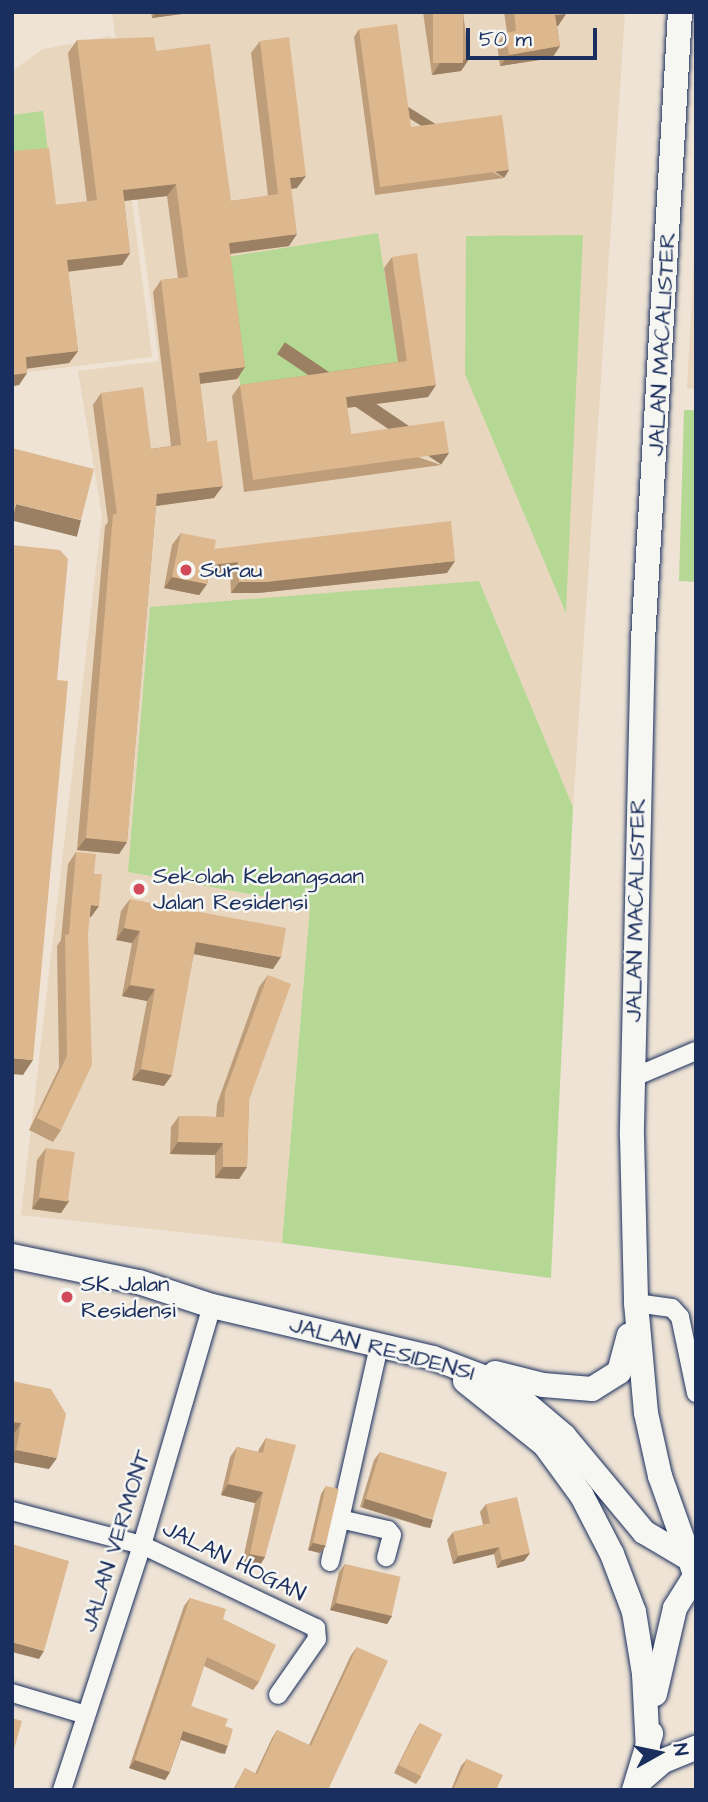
<!DOCTYPE html>
<style>
body{margin:0}
#map{position:relative;width:708px;height:1802px;overflow:hidden;background:#eee3d4;font-family:"Architects Daughter",sans-serif}
div>[style]{position:absolute}
.built>*{inset:0;background:#e9d6bf}
.green>*{inset:0;background:#b5d994;transform-origin:0 0}
.roads{filter:drop-shadow(0 0 2px #1b2f5e) drop-shadow(0 0 2px #1b2f5e)}
.street>*{height:18px;margin:-9px;padding:0 9px;transform-origin:9px;border-radius:9px;background:#f6f6f2}
.secondary>*{height:24px;margin:-12px;padding:0 12px;transform-origin:12px;border-radius:12px;background:#f6f6f2}
.wall>*{inset:0;background:#be9d7a}
.shaded-wall>*{inset:0;background:#9b8063;transform-origin:0 0}
.building>*{inset:0;background:#ddb78e;transform-origin:0 0}
.dots>*{width:19px;height:19px;translate:-50% -50%;box-sizing:border-box;border:4px solid #f6f6f2;border-radius:50%}
span{translate:-50% -50%;white-space:nowrap;text-align:center;line-height:1.15;-webkit-text-stroke:5px #f6f6f2;paint-order:stroke}
.street-label{font-size:23px;color:#1b2f5e}
.poi-label{font-size:23px;color:#1b2f5e}
.left{translate:0 -50%;text-align:left}
.frame{position:absolute;inset:0;border:14px solid #1b2f5e;pointer-events:none}
.north{position:absolute;left:624px;top:1718px;width:70px;height:70px;-webkit-text-stroke:5px #f6f6f2;paint-order:stroke;rotate:81deg;font-size:19px;font-weight:700;line-height:28px;text-align:center;color:#1b2f5e}
.north::after{content:'';display:block;margin:auto;width:24px;height:32px;background:#1b2f5e;clip-path:polygon(50% 0,100% 100%,50% 72%,0 100%)}
.scale{position:absolute;left:466px;top:28px;width:131px;height:32px;box-sizing:border-box;border:4px solid #1b2f5e;border-top:0;padding-left:9px;font-size:21px;line-height:24px;white-space:nowrap;color:#1b2f5e;-webkit-text-stroke:5px #f6f6f2;paint-order:stroke}
</style>
<div id="map">
<div class="built">
<i style="clip-path:polygon(112px 12px,625px 12px,573px 807px,479px 581px,128px 872px,310px 905px,282px 1243px,21px 1215px,102px 516px,78px 371px,159px 361px)"></i>
<i style="clip-path:polygon(111px 36px,152px 357px,12px 374px,12px 71px,43px 49px)"></i>
<i style="clip-path:polygon(696px 219px,696px 389px,687px 388px)"></i>
</div>
<div class="green">
<i style="clip-path:polygon(43px 111px,48px 151px,12px 156px,12px 115px)"></i>
<i style="left:378px;top:233px;width:142px;height:160px;rotate:81deg"></i>
<i style="clip-path:polygon(583px 235px,566px 613px,465px 374px,466px 236px)"></i>
<i style="clip-path:polygon(684px 410px,696px 410px,696px 582px,679px 581px)"></i>
<i style="clip-path:polygon(479px 581px,573px 807px,551px 1278px,282px 1243px,310px 905px,128px 872px,150px 607px)"></i>
</div>
<div class="roads">
<div class="street">
<i style="left:632px;top:1078px;width:69px;rotate:-22.9deg"></i>
<i style="left:636px;top:1303px;width:36px;rotate:8deg"></i>
<i style="left:672px;top:1308px;width:12px;rotate:48deg"></i>
<i style="left:680px;top:1317px;width:78px;rotate:78.1deg"></i>
<i style="left:379px;top:1346px;width:177px;rotate:102.7deg"></i>
<i style="left:340px;top:1519px;width:49px;rotate:12.9deg"></i>
<i style="left:388px;top:1530px;width:6px;rotate:51deg"></i>
<i style="left:392px;top:1535px;width:23px;rotate:105deg"></i>
<i style="left:12px;top:1511px;width:134px;rotate:14.7deg"></i>
<i style="left:142px;top:1545px;width:193px;rotate:25.5deg"></i>
<i style="left:316px;top:1628px;width:11px;rotate:85deg"></i>
<i style="left:317px;top:1639px;width:68px;rotate:124.9deg"></i>
<i style="left:330px;top:1562px;width:44px;rotate:-76.9deg"></i>
<i style="left:12px;top:1693px;width:77px;rotate:16.6deg"></i>
<i style="left:62px;top:1790px;width:258px;rotate:-71.9deg"></i>
<i style="left:142px;top:1545px;width:249px;rotate:-73.7deg"></i>
</div>
<div class="secondary">
<i style="left:680px;top:12px;width:630px;rotate:93.37deg"></i>
<i style="left:643px;top:641px;width:495px;rotate:91.3deg"></i>
<i style="left:632px;top:1136px;width:167px;rotate:88.6deg"></i>
<i style="left:636px;top:1303px;width:110px;rotate:84.8deg"></i>
<i style="left:646px;top:1413px;width:65px;rotate:77.5deg"></i>
<i style="left:660px;top:1476px;width:107px;rotate:70.4deg"></i>
<i style="left:12px;top:1256px;width:130px;rotate:11.6deg"></i>
<i style="left:139px;top:1282px;width:77px;rotate:18.2deg"></i>
<i style="left:212px;top:1306px;width:227px;rotate:13.2deg"></i>
<i style="left:433px;top:1358px;width:57px;rotate:20.7deg"></i>
<i style="left:486px;top:1378px;width:28px;rotate:27deg"></i>
<i style="left:511px;top:1391px;width:70px;rotate:40.3deg"></i>
<i style="left:564px;top:1436px;width:125px;rotate:50.2deg"></i>
<i style="left:644px;top:1532px;width:51px;rotate:30.6deg"></i>
<i style="left:495px;top:1373px;width:49px;rotate:14deg"></i>
<i style="left:543px;top:1385px;width:49px;rotate:4.7deg"></i>
<i style="left:592px;top:1389px;width:32px;rotate:-32deg"></i>
<i style="left:619px;top:1372px;width:38px;rotate:-75deg"></i>
<i style="left:465px;top:1381px;width:101px;rotate:38.6deg"></i>
<i style="left:544px;top:1444px;width:64px;rotate:53.8deg"></i>
<i style="left:582px;top:1496px;width:65px;rotate:62.7deg"></i>
<i style="left:612px;top:1554px;width:62px;rotate:69.2deg"></i>
<i style="left:634px;top:1612px;width:63px;rotate:80.8deg"></i>
<i style="left:644px;top:1674px;width:76px;rotate:87deg"></i>
<i style="left:655px;top:1694px;width:88px;rotate:-76.9deg"></i>
<i style="left:675px;top:1608px;width:40px;rotate:-58deg"></i>
<i style="left:639px;top:1782px;width:32px;rotate:-41deg"></i>
<i style="left:663px;top:1761px;width:35px;rotate:-22deg"></i>
<i style="left:634px;top:1790px;width:59px;rotate:-73.1deg"></i>
</div>
</div>
<div class="wall">
<i style="clip-path:polygon(151px 12px,196px 12px,152px 18px)"></i>
<i style="clip-path:polygon(423px 12px,463px 12px,469px 59px,461px 71px,432px 75px)"></i>
<i style="clip-path:polygon(504px 12px,566px 12px,558px 26px,557px 26px,560px 46px,552px 58px,500px 66px,497px 44px,505px 33px,507px 32px)"></i>
<i style="clip-path:polygon(359px 29px,411px 127px,504px 178px,375px 195px,354px 37px)"></i>
<i style="clip-path:polygon(77px 40px,156px 51px,231px 201px,268px 196px,251px 53px,260px 41px,297px 188px,291px 189px,289px 246px,230px 254px,245px 367px,237px 379px,200px 384px,214px 498px,156px 506px,127px 842px,119px 854px,77px 850px,105px 526px,108px 522px,93px 405px,101px 393px,151px 449px,171px 446px,153px 292px,161px 280px,178px 278px,167px 196px,124px 201px,130px 253px,122px 265px,68px 271px,78px 351px,69px 363px,27px 368px,27px 373px,19px 385px,12px 386px,12px 151px,56px 205px,87px 202px,68px 53px)"></i>
<i style="clip-path:polygon(392px 257px,436px 385px,428px 397px,347px 408px,351px 434px,441px 465px,244px 492px,232px 396px,240px 385px,398px 362px,384px 268px)"></i>
<i style="clip-path:polygon(181px 533px,214px 549px,447px 573px,258px 593px,231px 593px,230px 574px,209px 576px,207px 584px,199px 595px,164px 588px,172px 545px)"></i>
<i style="clip-path:polygon(76px 852px,91px 917px,89px 917px,61px 1130px,53px 1142px,29px 1130px,59px 1068px,57px 946px,61px 940px,68px 864px)"></i>
<i style="clip-path:polygon(130px 899px,273px 969px,194px 954px,164px 1086px,132px 1080px,147px 1001px,122px 996px,132px 943px,116px 940px,121px 911px)"></i>
<i style="clip-path:polygon(268px 975px,249px 1100px,247px 1167px,239px 1179px,215px 1178px,215px 1155px,170px 1154px,171px 1127px,179px 1116px,216px 1117px,217px 1104px,259px 987px)"></i>
<i style="clip-path:polygon(46px 1148px,69px 1201px,61px 1213px,32px 1209px,37px 1160px)"></i>
<i style="clip-path:polygon(12px 1381px,49px 1469px,12px 1462px)"></i>
<i style="clip-path:polygon(266px 1438px,265px 1557px,258px 1568px,242px 1564px,255px 1503px,221px 1495px,230px 1457px,237px 1447px,258px 1452px,259px 1449px)"></i>
<i style="clip-path:polygon(380px 1452px,427px 1528px,360px 1507px,374px 1460px)"></i>
<i style="clip-path:polygon(326px 1486px,320px 1553px,308px 1550px,321px 1494px)"></i>
<i style="clip-path:polygon(486px 1504px,530px 1553px,524px 1561px,497px 1568px,494px 1554px,453px 1564px,447px 1540px,453px 1532px,483px 1525px,480px 1512px)"></i>
<i style="clip-path:polygon(345px 1564px,392px 1616px,387px 1624px,330px 1610px,339px 1572px)"></i>
<i style="clip-path:polygon(190px 1598px,223px 1619px,259px 1682px,253px 1690px,204px 1666px,191px 1706px,225px 1726px,228px 1746px,222px 1754px,181px 1740px,170px 1772px,165px 1780px,129px 1768px,184px 1606px)"></i>
<i style="clip-path:polygon(357px 1647px,328px 1790px,233px 1790px,245px 1768px,255px 1774px,272px 1738px,277px 1730px,309px 1745px,351px 1655px)"></i>
<i style="clip-path:polygon(420px 1723px,421px 1777px,416px 1784px,394px 1773px,415px 1731px)"></i>
<i style="clip-path:polygon(467px 1759px,496px 1790px,451px 1790px,461px 1766px)"></i>
</div>
<div class="shaded-wall">
<i style="clip-path:polygon(156px 12px,196px 12px,152px 18px)"></i>
<i style="clip-path:polygon(566px 14px,558px 26px,547px 27px,555px 15px)"></i>
<i style="clip-path:polygon(560px 46px,552px 58px,500px 66px,509px 55px)"></i>
<i style="clip-path:polygon(469px 59px,461px 71px,432px 75px,440px 63px)"></i>
<i style="left:509px;top:170px;width:9px;height:130px;rotate:122deg"></i>
<i style="clip-path:polygon(306px 176px,297px 188px,281px 190px,290px 178px)"></i>
<i style="clip-path:polygon(176px 184px,167px 196px,114px 202px,123px 190px)"></i>
<i style="clip-path:polygon(297px 234px,289px 246px,220px 255px,229px 243px)"></i>
<i style="clip-path:polygon(130px 253px,122px 265px,58px 273px,67px 260px)"></i>
<i style="clip-path:polygon(78px 351px,69px 363px,17px 370px,26px 357px)"></i>
<i style="clip-path:polygon(245px 367px,237px 379px,190px 385px,199px 373px)"></i>
<i style="clip-path:polygon(27px 373px,19px 385px,12px 386px,12px 375px)"></i>
<i style="clip-path:polygon(436px 385px,428px 397px,338px 409px,346px 397px)"></i>
<i style="left:449px;top:453px;width:14px;height:198px;rotate:124deg"></i>
<i style="clip-path:polygon(223px 486px,214px 498px,148px 507px,157px 494px)"></i>
<i style="left:16px;top:504px;width:67px;height:17px;rotate:14deg"></i>
<i style="clip-path:polygon(455px 561px,447px 573px,258px 593px,231px 593px,239px 582px)"></i>
<i style="clip-path:polygon(238px 562px,230px 574px,203px 576px,211px 565px)"></i>
<i style="clip-path:polygon(172px 577px,207px 584px,199px 595px,164px 588px)"></i>
<i style="clip-path:polygon(86px 838px,127px 842px,119px 854px,77px 850px)"></i>
<i style="clip-path:polygon(91px 905px,99px 906px,91px 917px,82px 916px)"></i>
<i style="clip-path:polygon(124px 928px,140px 931px,132px 943px,116px 940px)"></i>
<i style="clip-path:polygon(196px 942px,281px 957px,273px 969px,188px 953px)"></i>
<i style="clip-path:polygon(130px 985px,155px 989px,147px 1001px,122px 996px)"></i>
<i style="clip-path:polygon(12px 1058px,33px 1060px,23px 1075px,12px 1074px)"></i>
<i style="clip-path:polygon(141px 1069px,172px 1075px,164px 1086px,132px 1080px)"></i>
<i style="clip-path:polygon(178px 1142px,223px 1143px,215px 1155px,170px 1154px)"></i>
<i style="clip-path:polygon(223px 1167px,247px 1167px,239px 1179px,215px 1178px)"></i>
<i style="clip-path:polygon(40px 1198px,69px 1201px,61px 1213px,32px 1209px)"></i>
<i style="clip-path:polygon(12px 1422px,21px 1423px,13px 1435px,12px 1435px)"></i>
<i style="clip-path:polygon(16px 1450px,57px 1458px,49px 1469px,12px 1462px,12px 1455px)"></i>
<i style="clip-path:polygon(228px 1484px,263px 1492px,255px 1503px,221px 1495px)"></i>
<i style="left:365px;top:1499px;width:71px;height:9px;rotate:17deg"></i>
<i style="clip-path:polygon(313px 1543px,326px 1546px,320px 1553px,308px 1550px)"></i>
<i style="clip-path:polygon(499px 1547px,494px 1554px,453px 1564px,458px 1556px)"></i>
<i style="clip-path:polygon(530px 1553px,524px 1561px,497px 1568px,502px 1560px)"></i>
<i style="clip-path:polygon(250px 1554px,265px 1557px,258px 1568px,242px 1564px)"></i>
<i style="clip-path:polygon(336px 1603px,392px 1616px,387px 1624px,330px 1610px)"></i>
<i style="clip-path:polygon(12px 1642px,44px 1651px,39px 1659px,12px 1652px)"></i>
<i style="left:183px;top:1731px;width:47px;height:9px;rotate:18deg"></i>
<i style="clip-path:polygon(135px 1760px,170px 1772px,165px 1780px,129px 1768px)"></i>
</div>
<div class="building">
<i style="left:433px;top:12px;width:30px;height:51px"></i>
<i style="clip-path:polygon(514px 12px,566px 12px,566px 14px,555px 15px,560px 46px,509px 55px,505px 33px,516px 31px)"></i>
<i style="clip-path:polygon(397px 24px,411px 127px,502px 115px,509px 170px,380px 187px,359px 29px)"></i>
<i style="clip-path:polygon(154px 37px,156px 51px,210px 44px,231px 201px,278px 194px,260px 41px,289px 37px,306px 176px,290px 178px,297px 234px,229px 243px,245px 367px,199px 373px,207px 442px,217px 440px,223px 486px,157px 494px,127px 842px,86px 838px,113px 514px,117px 514px,101px 393px,143px 387px,151px 449px,181px 445px,161px 280px,188px 277px,176px 184px,123px 190px,130px 253px,67px 260px,78px 351px,26px 357px,27px 373px,12px 375px,12px 151px,49px 148px,56px 205px,97px 200px,77px 40px)"></i>
<i style="clip-path:polygon(417px 253px,436px 385px,346px 397px,351px 434px,444px 421px,449px 453px,253px 480px,240px 385px,407px 361px,392px 257px)"></i>
<i style="clip-path:polygon(12px 448px,94px 469px,81px 520px,16px 504px,12px 520px)"></i>
<i style="clip-path:polygon(451px 521px,455px 561px,266px 582px,239px 582px,238px 562px,211px 565px,207px 584px,172px 577px,181px 533px,216px 540px,214px 549px)"></i>
<i style="clip-path:polygon(12px 545px,60px 550px,68px 559px,57px 680px,68px 681px,33px 1060px,12px 1058px)"></i>
<i style="clip-path:polygon(76px 852px,96px 854px,94px 874px,102px 874px,99px 906px,91px 905px,88px 934px,92px 1065px,61px 1130px,37px 1118px,67px 1056px,65px 935px,69px 934px)"></i>
<i style="clip-path:polygon(130px 899px,286px 928px,281px 957px,196px 942px,172px 1075px,141px 1069px,155px 989px,130px 985px,140px 931px,124px 928px)"></i>
<i style="clip-path:polygon(268px 975px,291px 984px,249px 1100px,247px 1167px,223px 1167px,223px 1143px,178px 1142px,179px 1116px,224px 1117px,225px 1092px)"></i>
<i style="left:46px;top:1148px;width:29px;height:50px;rotate:8deg"></i>
<i style="clip-path:polygon(12px 1381px,51px 1389px,66px 1414px,57px 1458px,16px 1450px,21px 1423px,12px 1422px)"></i>
<i style="clip-path:polygon(266px 1438px,296px 1445px,265px 1557px,250px 1554px,263px 1492px,228px 1484px,237px 1447px,263px 1453px)"></i>
<i style="left:380px;top:1452px;width:70px;height:49px;rotate:17deg"></i>
<i style="left:326px;top:1486px;width:13px;height:58px;rotate:13deg"></i>
<i style="clip-path:polygon(517px 1497px,530px 1553px,502px 1560px,499px 1547px,458px 1556px,453px 1532px,490px 1523px,486px 1504px)"></i>
<i style="clip-path:polygon(12px 1544px,69px 1561px,44px 1651px,12px 1642px)"></i>
<i style="left:345px;top:1564px;width:57px;height:40px;rotate:13deg"></i>
<i style="clip-path:polygon(190px 1598px,226px 1609px,223px 1619px,276px 1645px,259px 1682px,207px 1657px,191px 1706px,228px 1719px,225px 1726px,233px 1729px,228px 1746px,183px 1731px,170px 1772px,135px 1760px)"></i>
<i style="clip-path:polygon(357px 1647px,388px 1661px,328px 1790px,234px 1790px,245px 1768px,257px 1774px,277px 1730px,311px 1746px)"></i>
<i style="clip-path:polygon(12px 1718px,22px 1721px,12px 1756px)"></i>
<i style="left:420px;top:1723px;width:25px;height:47px;rotate:27deg"></i>
<i style="clip-path:polygon(467px 1759px,503px 1775px,496px 1790px,453px 1790px)"></i>
</div>
<div class="dots">
<i style="left:186px;top:570px;background:#d1495b"></i>
<i style="left:139px;top:889px;background:#d1495b"></i>
<i style="left:67px;top:1297px;background:#d1495b"></i>
</div>
<div class="street-label">
<span style="left:662px;top:344px;rotate:-87deg">JALAN MACALISTER</span>
<span style="left:636px;top:910px;rotate:-89deg">JALAN MACALISTER</span>
<span style="left:382px;top:1349px;rotate:15deg">JALAN RESIDENSI</span>
<span style="left:116px;top:1541px;rotate:-73deg">JALAN VERMONT</span>
<span style="left:234px;top:1561px;rotate:26deg">JALAN HOGAN</span>
</div>
<div class="poi-label">
<span class="left" style="left:200px;top:570px">Surau</span>
<span class="left" style="left:153px;top:889px">Sekolah Kebangsaan<br>Jalan Residensi</span>
<span class="left" style="left:81px;top:1297px">SK Jalan<br>Residensi</span>
</div>
<div class="frame"></div>
<div class="north">N</div>
<div class="scale">50 m</div>
</div>
